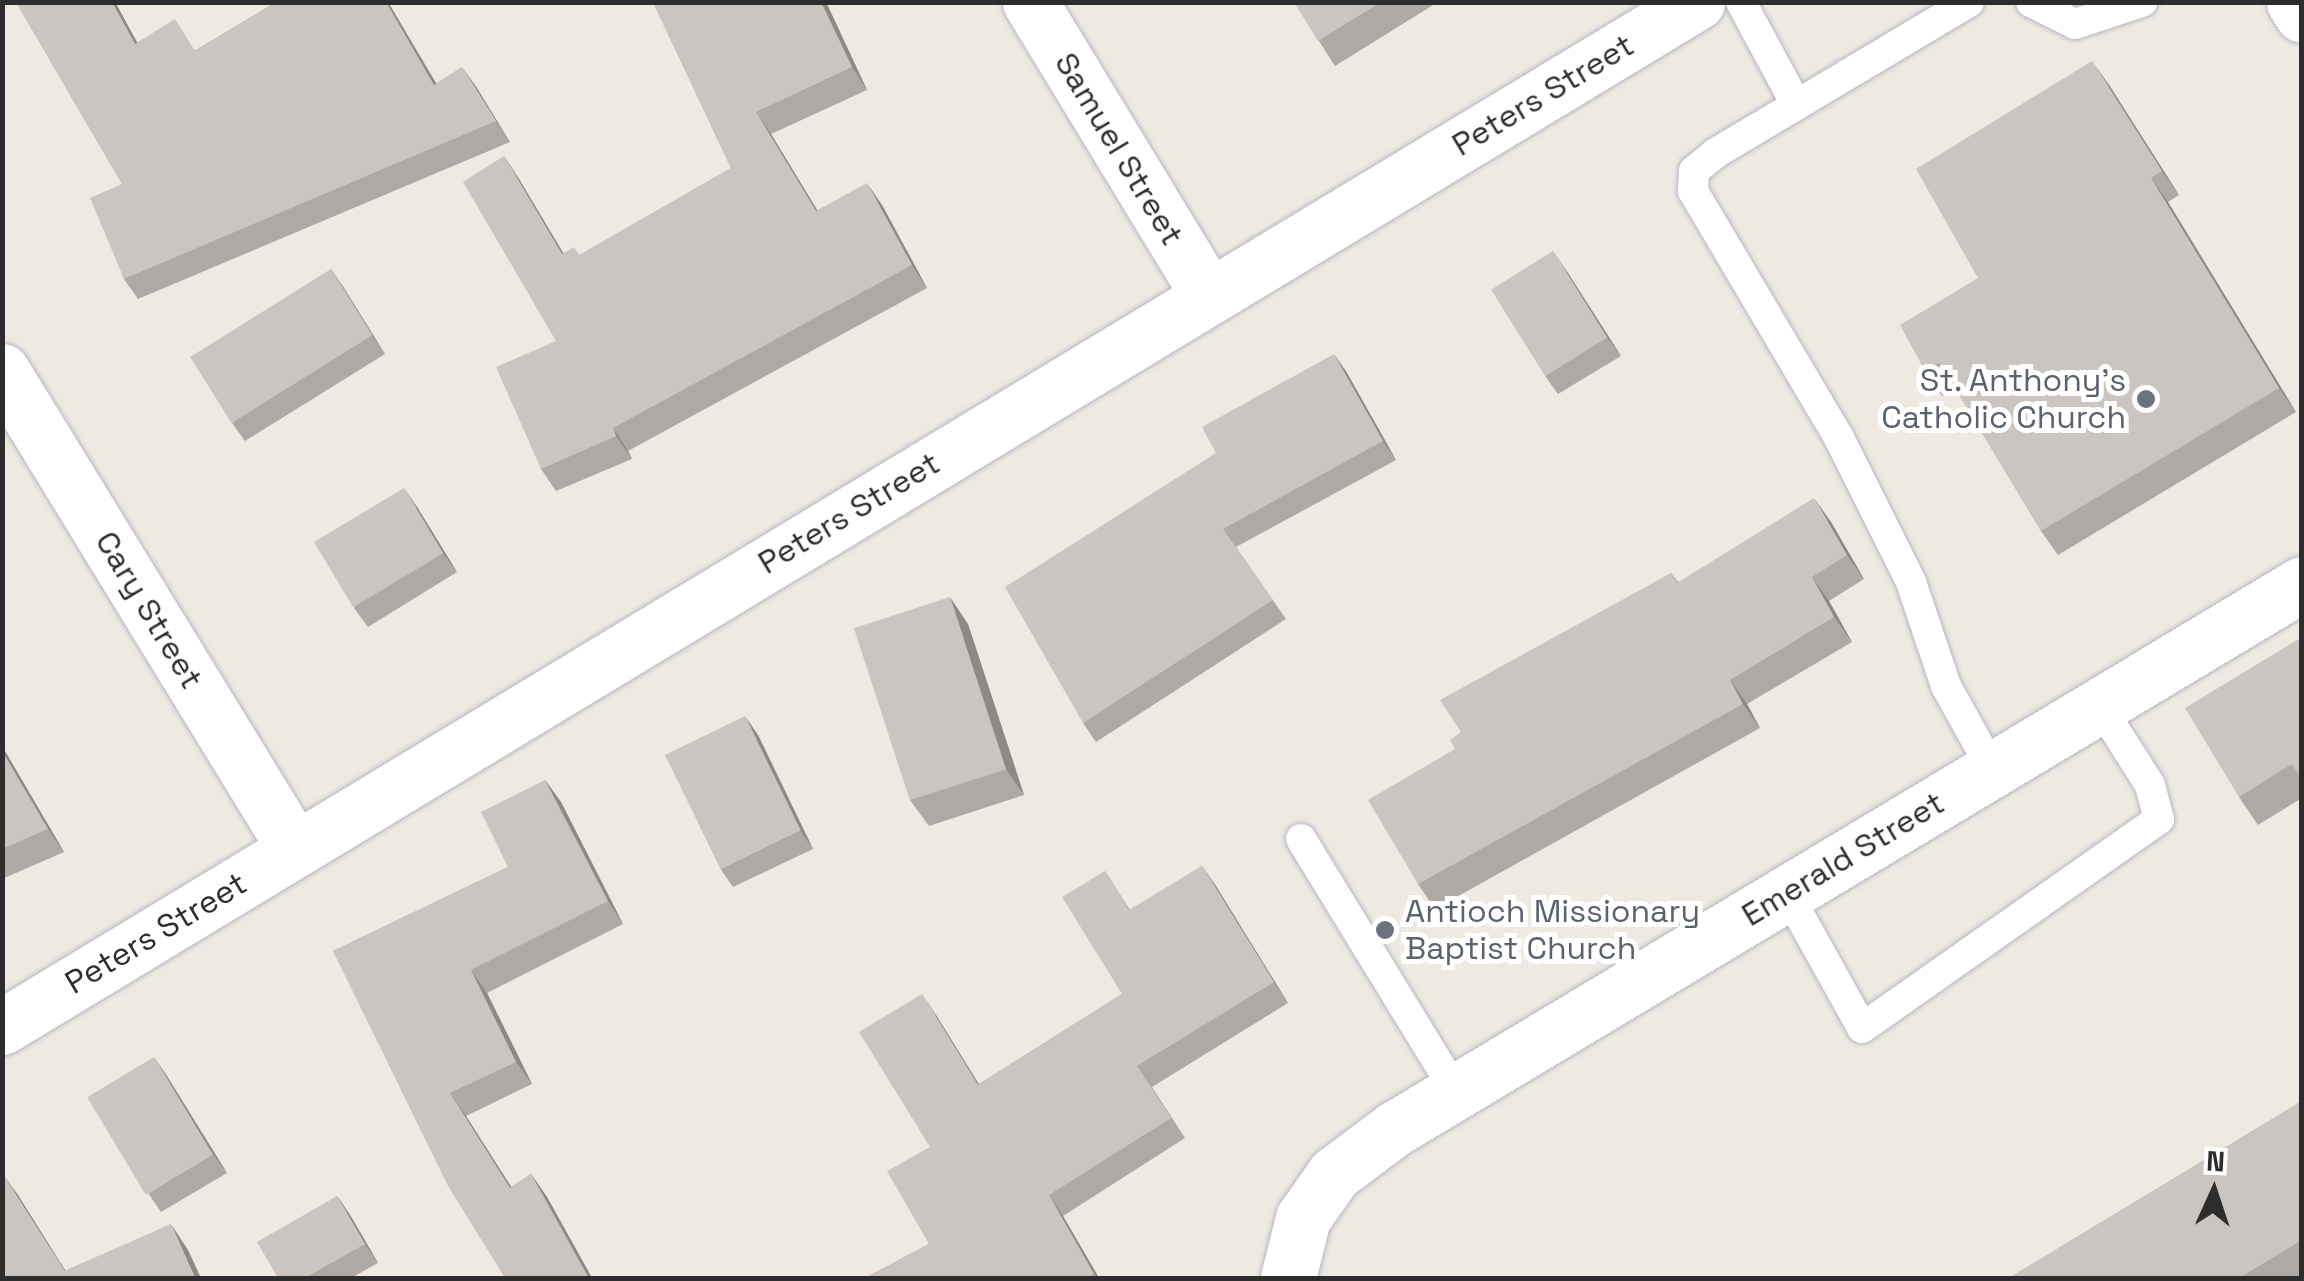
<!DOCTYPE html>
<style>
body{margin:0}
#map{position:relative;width:2304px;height:1281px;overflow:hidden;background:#eee9e1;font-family:"Space Grotesk",sans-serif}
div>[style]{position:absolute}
.roads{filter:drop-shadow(0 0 2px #b4b7c0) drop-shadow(0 0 2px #b4b7c0)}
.lane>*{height:30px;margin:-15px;padding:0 15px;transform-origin:15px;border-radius:15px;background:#fff}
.street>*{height:55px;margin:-27.5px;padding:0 27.5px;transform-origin:27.5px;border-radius:27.5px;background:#fff}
.secondary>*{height:55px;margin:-27.5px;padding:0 27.5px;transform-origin:27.5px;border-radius:27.5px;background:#fff}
.wall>*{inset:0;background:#aea9a5}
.shaded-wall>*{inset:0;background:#8d8a86}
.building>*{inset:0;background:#cac5c0;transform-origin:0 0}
.dots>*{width:28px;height:28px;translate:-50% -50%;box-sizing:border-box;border:5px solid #fff;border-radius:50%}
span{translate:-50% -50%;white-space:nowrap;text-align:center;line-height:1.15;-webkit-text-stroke:10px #fff;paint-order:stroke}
.street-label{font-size:32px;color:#2d2d2d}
.worship-label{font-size:32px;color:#5b616d}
.right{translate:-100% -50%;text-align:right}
.left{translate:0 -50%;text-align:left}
.frame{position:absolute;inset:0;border:5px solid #2d2d2d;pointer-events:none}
.north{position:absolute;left:2164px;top:1141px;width:100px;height:100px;-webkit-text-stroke:8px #fff;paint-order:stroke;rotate:3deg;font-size:28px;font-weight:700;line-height:40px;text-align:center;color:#2d2d2d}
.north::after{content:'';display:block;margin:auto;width:35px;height:45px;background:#2d2d2d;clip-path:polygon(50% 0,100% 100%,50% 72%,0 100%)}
</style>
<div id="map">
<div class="roads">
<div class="lane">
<i style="left:1741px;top:2px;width:116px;rotate:61.7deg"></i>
<i style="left:1969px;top:2px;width:295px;rotate:149.2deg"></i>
<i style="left:1716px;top:153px;width:28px;rotate:141deg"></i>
<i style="left:1694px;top:171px;width:20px;rotate:93deg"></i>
<i style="left:1693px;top:191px;width:287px;rotate:59.4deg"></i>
<i style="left:1839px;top:438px;width:161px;rotate:63.4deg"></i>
<i style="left:1911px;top:582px;width:110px;rotate:71.4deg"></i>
<i style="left:1946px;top:686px;width:95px;rotate:61deg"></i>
<i style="left:2031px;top:2px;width:49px;rotate:26.6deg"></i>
<i style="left:2075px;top:24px;width:71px;rotate:-18.2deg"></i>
<i style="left:1301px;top:839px;width:297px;rotate:58.5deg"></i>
<i style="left:1787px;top:893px;width:154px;rotate:60.9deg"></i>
<i style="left:1862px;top:1028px;width:363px;rotate:-35.1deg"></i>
<i style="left:2159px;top:819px;width:35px;rotate:-105deg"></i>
<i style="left:2150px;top:785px;width:95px;rotate:-122.5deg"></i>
</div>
<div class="street">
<i style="left:1030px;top:2px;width:343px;rotate:58.7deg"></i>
<i style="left:2px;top:371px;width:561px;rotate:58.49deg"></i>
<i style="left:2px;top:1027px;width:1981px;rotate:-31.16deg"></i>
<i style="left:1288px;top:1278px;width:62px;rotate:-76deg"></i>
<i style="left:1303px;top:1218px;width:54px;rotate:-54.8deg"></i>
<i style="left:1334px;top:1174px;width:75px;rotate:-36.9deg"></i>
<i style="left:1394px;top:1129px;width:1059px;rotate:-30.97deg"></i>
</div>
<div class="secondary">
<i style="left:2294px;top:2px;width:15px;rotate:58deg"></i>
</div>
</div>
<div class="wall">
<i style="clip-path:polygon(16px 2px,115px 2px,137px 43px,196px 50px,276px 2px,388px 2px,436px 84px,462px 67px,510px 142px,138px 299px,124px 279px,122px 184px)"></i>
<i style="clip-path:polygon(653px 2px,826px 2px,867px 90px,771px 134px,817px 210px,882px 205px,927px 288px,628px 451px,632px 459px,556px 491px,541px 469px,556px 341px,504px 156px,519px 179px,563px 253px,580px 255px,731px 168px)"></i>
<i style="clip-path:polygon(1294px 2px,1438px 2px,1335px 66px)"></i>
<i style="clip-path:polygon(2109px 85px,2179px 195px,2168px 202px,2296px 412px,2058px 555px,2041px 531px,1955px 388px,1942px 396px,1925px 371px,1978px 278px)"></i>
<i style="clip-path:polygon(331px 269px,385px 354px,245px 441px,232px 423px)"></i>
<i style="clip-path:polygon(1566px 270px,1621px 356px,1558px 394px,1545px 376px)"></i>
<i style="clip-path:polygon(1334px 354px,1347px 373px,1396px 460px,1236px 547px,1286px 619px,1096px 742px,1083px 723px)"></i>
<i style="clip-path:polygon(417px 507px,457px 572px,368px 627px,354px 608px)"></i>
<i style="clip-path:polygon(1831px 522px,1864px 579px,1829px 601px,1852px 642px,1747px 704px,1760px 728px,1435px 909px,1418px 884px,1455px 749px,1671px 573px,1678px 582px)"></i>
<i style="clip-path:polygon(968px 624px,1024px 795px,929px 826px,910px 800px)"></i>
<i style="clip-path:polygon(2302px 637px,2302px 798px,2258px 825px,2239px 797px)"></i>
<i style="clip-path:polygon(758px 735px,813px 849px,733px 887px,720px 868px)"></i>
<i style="clip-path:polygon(2px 746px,64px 852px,2px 879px)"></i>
<i style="clip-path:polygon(545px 780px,561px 802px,623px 924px,487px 993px,532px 1084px,466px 1116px,511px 1187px,531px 1174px,547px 1197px,592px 1278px,505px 1278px,333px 951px,508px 867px)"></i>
<i style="clip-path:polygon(1202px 866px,1288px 1003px,1152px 1087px,1185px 1138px,1063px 1216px,1099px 1278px,865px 1278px,929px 1244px,930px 1147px,936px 1015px,979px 1084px,1122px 994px,1105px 871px,1130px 910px)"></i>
<i style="clip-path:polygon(154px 1057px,227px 1173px,161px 1212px,148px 1193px)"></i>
<i style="clip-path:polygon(2302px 1101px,2302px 1278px,2009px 1278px)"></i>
<i style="clip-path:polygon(337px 1196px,350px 1215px,378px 1263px,351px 1278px,278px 1278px)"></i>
</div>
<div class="shaded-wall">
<i style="clip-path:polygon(112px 2px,115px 2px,149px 64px,135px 44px)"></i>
<i style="clip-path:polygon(386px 2px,388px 2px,449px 105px,434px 85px)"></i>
<i style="clip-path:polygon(821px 2px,826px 2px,867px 90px,852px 67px)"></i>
<i style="clip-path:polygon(2092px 61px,2109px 85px,2179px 195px,2162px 171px)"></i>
<i style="clip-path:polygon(462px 67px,477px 88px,510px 142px,496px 121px)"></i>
<i style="clip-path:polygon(756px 112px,771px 134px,831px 233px,816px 211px)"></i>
<i style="clip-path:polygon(504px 156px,519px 179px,577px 276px,562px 254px)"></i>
<i style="clip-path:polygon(2151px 178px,2168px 202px,2296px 412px,2279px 388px)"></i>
<i style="clip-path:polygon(867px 183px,882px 205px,927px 288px,912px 265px)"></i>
<i style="clip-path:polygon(1553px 251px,1566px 270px,1621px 356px,1607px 337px)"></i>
<i style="clip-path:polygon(331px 269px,344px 288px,385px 354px,372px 335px)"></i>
<i style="clip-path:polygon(1334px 354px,1347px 373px,1396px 460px,1383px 441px)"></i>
<i style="clip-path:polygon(613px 428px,628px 451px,632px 459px,616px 436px)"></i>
<i style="clip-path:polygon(404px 488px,417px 507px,457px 572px,443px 553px)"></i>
<i style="clip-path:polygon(1814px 498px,1831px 522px,1864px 579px,1847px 555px)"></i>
<i style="clip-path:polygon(1812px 577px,1829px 601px,1852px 642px,1834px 617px)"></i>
<i style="clip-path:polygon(950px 597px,968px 624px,1024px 795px,1006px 769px)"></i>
<i style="clip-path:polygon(1730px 680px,1747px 704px,1760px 728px,1743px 704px)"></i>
<i style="clip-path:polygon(745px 716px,758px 735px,813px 849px,800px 830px)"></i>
<i style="clip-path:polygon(2px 746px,64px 852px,48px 829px,2px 751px)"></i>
<i style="clip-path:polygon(545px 780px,561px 802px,623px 924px,608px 901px)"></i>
<i style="clip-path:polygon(1202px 866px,1216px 886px,1288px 1003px,1274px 982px)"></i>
<i style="clip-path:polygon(471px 970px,487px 993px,532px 1084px,516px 1062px)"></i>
<i style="clip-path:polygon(922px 994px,936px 1015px,992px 1106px,978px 1085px)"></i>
<i style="clip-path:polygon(154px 1057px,167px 1076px,227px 1173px,213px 1154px)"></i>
<i style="clip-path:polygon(450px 1093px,466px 1116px,526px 1210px,510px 1188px)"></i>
<i style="clip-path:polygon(2px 1173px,18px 1195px,70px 1278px,69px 1278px)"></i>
<i style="clip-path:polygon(531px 1174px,547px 1197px,592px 1278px,589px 1278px)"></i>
<i style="clip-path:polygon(1049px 1195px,1063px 1216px,1099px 1278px,1098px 1278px,1094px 1274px)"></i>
<i style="clip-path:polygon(337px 1196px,350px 1215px,378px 1263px,365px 1244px)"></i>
<i style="clip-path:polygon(171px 1224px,188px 1250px,201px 1278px,195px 1278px)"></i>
</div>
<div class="building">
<i style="clip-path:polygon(16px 2px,112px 2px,135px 44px,175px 19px,195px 51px,276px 2px,386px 2px,434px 85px,462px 67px,496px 121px,124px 279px,90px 198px,122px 184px)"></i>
<i style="clip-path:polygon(653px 2px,821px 2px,852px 67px,756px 112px,816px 211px,867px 183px,912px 265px,613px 428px,616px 436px,541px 469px,496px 367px,556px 341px,463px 182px,504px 156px,562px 254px,574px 247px,579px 255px,731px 168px)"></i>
<i style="clip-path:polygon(1294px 2px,1381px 2px,1318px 41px)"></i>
<i style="clip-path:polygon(2092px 61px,2162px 171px,2151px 178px,2279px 388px,2041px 531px,1940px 363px,1925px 371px,1900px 325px,1978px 278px,1916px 169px)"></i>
<i style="left:1553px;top:251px;width:102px;height:73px;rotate:58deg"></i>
<i style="left:331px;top:269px;width:78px;height:166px;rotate:58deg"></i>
<i style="clip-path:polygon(1334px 354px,1383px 441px,1223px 529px,1273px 600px,1083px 723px,1005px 587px,1216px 453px,1202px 427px)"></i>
<i style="left:404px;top:488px;width:76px;height:105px;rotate:59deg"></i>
<i style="clip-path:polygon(1814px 498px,1847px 555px,1812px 577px,1834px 617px,1730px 680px,1743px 704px,1418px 884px,1368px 800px,1455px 749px,1450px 740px,1461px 732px,1440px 700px,1671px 573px,1677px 583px)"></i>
<i style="left:950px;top:597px;width:181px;height:101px;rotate:72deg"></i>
<i style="clip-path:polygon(2302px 637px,2302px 780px,2292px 764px,2239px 797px,2185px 708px)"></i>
<i style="left:745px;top:716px;width:127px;height:89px;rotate:64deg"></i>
<i style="clip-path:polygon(2px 751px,48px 829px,2px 849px)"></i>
<i style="clip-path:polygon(545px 780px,608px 901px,471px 970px,516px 1062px,450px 1093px,510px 1188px,531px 1174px,588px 1277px,585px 1278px,505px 1278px,448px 1186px,333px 951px,508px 867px,481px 812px)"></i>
<i style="clip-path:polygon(1202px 866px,1274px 982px,1137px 1066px,1171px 1118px,1049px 1195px,1094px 1274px,1086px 1278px,865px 1278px,929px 1244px,887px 1171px,930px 1147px,859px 1032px,922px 994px,978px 1085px,1122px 994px,1062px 897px,1105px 871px,1129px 910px)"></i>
<i style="left:154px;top:1057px;width:114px;height:78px;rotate:59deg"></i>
<i style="clip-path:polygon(2302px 1101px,2302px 1240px,2239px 1278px,2009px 1278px)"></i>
<i style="clip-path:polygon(2px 1173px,64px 1271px,171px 1224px,195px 1278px,2px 1278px)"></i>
<i style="clip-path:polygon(337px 1196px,365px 1244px,305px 1278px,278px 1278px,257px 1242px)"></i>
</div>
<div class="dots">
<i style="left:2146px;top:399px;background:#6b7280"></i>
<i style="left:1385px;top:930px;background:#6b7280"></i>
</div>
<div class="street-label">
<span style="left:1543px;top:95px;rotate:-31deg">Peters Street</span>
<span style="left:1119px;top:149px;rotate:59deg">Samuel Street</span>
<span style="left:849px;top:513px;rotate:-31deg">Peters Street</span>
<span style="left:149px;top:610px;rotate:59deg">Cary Street</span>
<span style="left:1843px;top:859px;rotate:-31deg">Emerald Street</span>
<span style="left:156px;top:933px;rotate:-31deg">Peters Street</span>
</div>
<div class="worship-label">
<span class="right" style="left:2126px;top:399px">St. Anthony's<br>Catholic Church</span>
<span class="left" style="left:1405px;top:930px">Antioch Missionary<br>Baptist Church</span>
</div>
<div class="frame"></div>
<div class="north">N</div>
</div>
